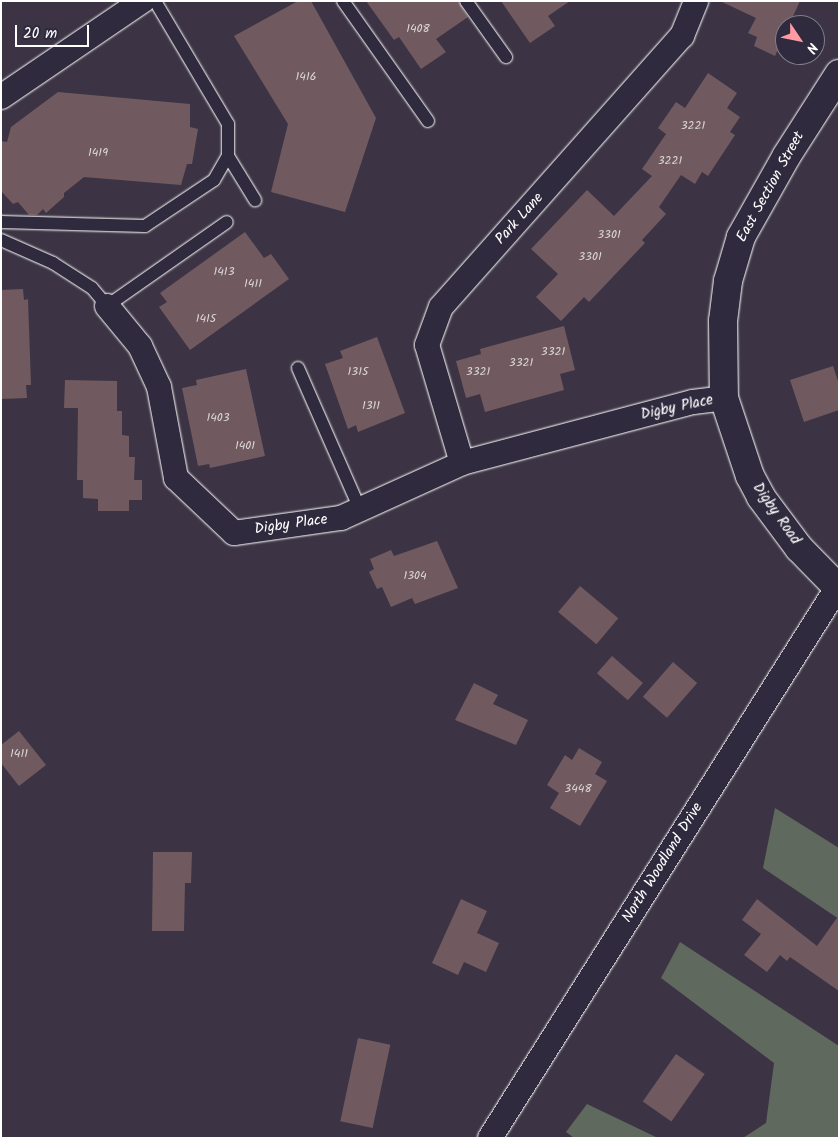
<!DOCTYPE html>
<style>
body{margin:0}
#map{position:relative;width:840px;height:1139px;overflow:hidden;background:#3c3444;font-family:Kalam,sans-serif}
div>[style]{position:absolute}
.green>*{inset:0;background:#5f695d}
.building>*{inset:0;background:#705a5f;transform-origin:0 0}
.roads{filter:drop-shadow(0 0 1px #fff) drop-shadow(0 0 1px #fff)}
.lane>*{height:12px;margin:-6px;padding:0 6px;transform-origin:6px;border-radius:6px;background:#2f2a3d}
.street>*{height:24px;margin:-12px;padding:0 12px;transform-origin:12px;border-radius:12px;background:#2f2a3d}
.secondary>*{height:28px;margin:-14px;padding:0 14px;transform-origin:14px;border-radius:14px;background:#2f2a3d}
span{translate:-50% -50%;white-space:nowrap;text-align:center;line-height:1.15;-webkit-text-stroke:4.5px #2f2a3d;paint-order:stroke}
.number-label{font-size:12px;color:#dbd6d7}
.number-label span{-webkit-text-stroke-width:0}
.street-label{font-size:15px;color:#fff}
.frame{position:absolute;inset:0;border:2px solid #fff;pointer-events:none}
.north{position:absolute;left:775px;top:15px;width:50px;height:50px;box-sizing:border-box;background:#2f2a3d;border:1px solid #827f8b;border-radius:50%;rotate:124deg;font-size:14px;font-weight:700;line-height:20px;text-align:center;color:#fff}
.north::after{content:'';display:block;margin:auto;width:18px;height:22px;background:#ff9aa2;clip-path:polygon(50% 0,100% 100%,50% 72%,0 100%)}
.scale{position:absolute;left:15px;top:25px;width:74px;height:22px;box-sizing:border-box;border:2px solid #fff;border-top:0;padding-left:6px;font-size:15px;line-height:18px;white-space:nowrap;color:#fff;-webkit-text-stroke:4px #2f2a3d;paint-order:stroke}
</style>
<div id="map">
<div class="green">
<i style="clip-path:polygon(775px 808px,839px 848px,839px 919px,763px 868px)"></i>
<i style="clip-path:polygon(680px 942px,839px 1046px,839px 1138px,743px 1138px,766px 1123px,774px 1063px,661px 978px)"></i>
<i style="clip-path:polygon(587px 1104px,658px 1138px,574px 1138px,566px 1132px)"></i>
</div>
<div class="building">
<i style="clip-path:polygon(298px 1px,311px 1px,376px 118px,345px 212px,271px 192px,288px 124px,234px 36px)"></i>
<i style="clip-path:polygon(366px 1px,458px 1px,468px 17px,436px 39px,446px 52px,421px 69px,399px 37px,394px 40px)"></i>
<i style="clip-path:polygon(501px 1px,570px 1px,548px 16px,555px 26px,530px 43px)"></i>
<i style="clip-path:polygon(720px 1px,800px 1px,789px 25px,785px 25px,785px 34px,775px 56px,754px 46px,757px 37px,748px 33px,756px 18px)"></i>
<i style="clip-path:polygon(708px 73px,737px 93px,727px 108px,740px 117px,730px 132px,735px 135px,708px 176px,702px 172px,695px 184px,681px 175px,659px 207px,666px 214px,642px 240px,645px 243px,589px 302px,584px 297px,561px 321px,536px 297px,558px 274px,531px 249px,587px 190px,614px 216px,652px 176px,642px 169px,666px 134px,658px 128px,676px 102px,685px 108px)"></i>
<i style="clip-path:polygon(58px 92px,190px 104px,190px 127px,198px 129px,192px 164px,187px 164px,181px 185px,84px 177px,64px 193px,64px 197px,46px 213px,43px 209px,37px 215px,29px 215px,18px 202px,13px 204px,1px 191px,1px 141px,7px 142px,11px 127px)"></i>
<i style="clip-path:polygon(245px 232px,264px 258px,271px 254px,289px 279px,190px 350px,159px 307px,167px 302px,160px 293px)"></i>
<i style="clip-path:polygon(23px 289px,24px 300px,28px 299px,31px 385px,26px 385px,27px 398px,1px 399px,1px 290px)"></i>
<i style="clip-path:polygon(564px 326px,575px 370px,560px 374px,564px 390px,485px 412px,480px 394px,466px 398px,456px 361px,481px 354px,480px 349px)"></i>
<i style="clip-path:polygon(377px 337px,405px 413px,358px 432px,356px 425px,348px 429px,325px 364px,343px 358px,340px 351px)"></i>
<i style="clip-path:polygon(833px 366px,839px 384px,839px 410px,804px 422px,790px 380px)"></i>
<i style="clip-path:polygon(246px 369px,265px 456px,210px 468px,209px 464px,198px 466px,182px 388px,197px 385px,196px 380px)"></i>
<i style="clip-path:polygon(65px 380px,117px 381px,117px 411px,122px 411px,122px 435px,129px 436px,129px 457px,135px 457px,134px 480px,142px 480px,142px 500px,129px 500px,129px 511px,98px 511px,98px 499px,83px 498px,83px 480px,77px 480px,78px 408px,64px 408px)"></i>
<i style="clip-path:polygon(437px 541px,458px 588px,415px 604px,412px 598px,391px 607px,382px 587px,377px 589px,369px 572px,374px 569px,370px 559px,391px 550px,394px 556px)"></i>
<i style="left:580px;top:586px;width:50px;height:34px;rotate:40deg"></i>
<i style="left:612px;top:656px;width:41px;height:23px;rotate:41deg"></i>
<i style="left:673px;top:662px;width:32px;height:46px;rotate:41deg"></i>
<i style="clip-path:polygon(474px 683px,498px 695px,493px 704px,528px 720px,516px 745px,455px 720px)"></i>
<i style="clip-path:polygon(19px 731px,46px 765px,19px 786px,1px 763px,1px 745px)"></i>
<i style="clip-path:polygon(579px 748px,602px 762px,595px 774px,607px 781px,580px 826px,550px 808px,559px 793px,547px 785px,565px 755px,572px 760px)"></i>
<i style="clip-path:polygon(153px 852px,192px 852px,191px 883px,185px 883px,184px 931px,152px 931px)"></i>
<i style="clip-path:polygon(461px 899px,487px 911px,477px 933px,499px 943px,486px 972px,464px 962px,458px 975px,432px 963px)"></i>
<i style="clip-path:polygon(757px 899px,817px 946px,839px 915px,839px 991px,790px 957px,787px 961px,780px 955px,767px 972px,744px 955px,761px 934px,742px 920px)"></i>
<i style="left:358px;top:1038px;width:33px;height:85px;rotate:12deg"></i>
<i style="left:676px;top:1054px;width:35px;height:58px;rotate:35deg"></i>
</div>
<div class="roads">
<div class="lane">
<i style="left:343px;top:1px;width:147px;rotate:54.7deg"></i>
<i style="left:466px;top:1px;width:69px;rotate:54.5deg"></i>
<i style="left:228px;top:156px;width:52px;rotate:58.5deg"></i>
<i style="left:1px;top:222px;width:144px;rotate:1.6deg"></i>
<i style="left:145px;top:226px;width:83px;rotate:-33.7deg"></i>
<i style="left:214px;top:180px;width:28px;rotate:-60deg"></i>
<i style="left:228px;top:156px;width:32px;rotate:-90deg"></i>
<i style="left:228px;top:124px;width:143px;rotate:-120.7deg"></i>
<i style="left:1px;top:240px;width:57px;rotate:23.9deg"></i>
<i style="left:53px;top:263px;width:46px;rotate:32.7deg"></i>
<i style="left:92px;top:288px;width:23px;rotate:50deg"></i>
<i style="left:107px;top:306px;width:146px;rotate:-35deg"></i>
<i style="left:298px;top:368px;width:154px;rotate:66.3deg"></i>
</div>
<div class="street">
<i style="left:1px;top:97px;width:171px;rotate:-34.2deg"></i>
<i style="left:107px;top:306px;width:52px;rotate:50.5deg"></i>
<i style="left:140px;top:346px;width:45px;rotate:65.1deg"></i>
<i style="left:159px;top:387px;width:93px;rotate:79.4deg"></i>
<i style="left:176px;top:478px;width:80px;rotate:43.5deg"></i>
<i style="left:234px;top:533px;width:108px;rotate:-8deg"></i>
<i style="left:341px;top:518px;width:133px;rotate:-24.4deg"></i>
<i style="left:462px;top:463px;width:239px;rotate:-14.8deg"></i>
<i style="left:693px;top:402px;width:31px;rotate:-7deg"></i>
<i style="left:462px;top:463px;width:123px;rotate:-106.5deg"></i>
<i style="left:427px;top:345px;width:40px;rotate:-69.8deg"></i>
<i style="left:441px;top:307px;width:363px;rotate:-48.4deg"></i>
<i style="left:682px;top:36px;width:38px;rotate:-68deg"></i>
<i style="left:490px;top:1138px;width:650px;rotate:-57.75deg"></i>
</div>
<div class="secondary">
<i style="left:839px;top:74px;width:98px;rotate:122.6deg"></i>
<i style="left:786px;top:157px;width:92px;rotate:119.4deg"></i>
<i style="left:741px;top:237px;width:46px;rotate:106.5deg"></i>
<i style="left:728px;top:281px;width:40px;rotate:97.1deg"></i>
<i style="left:723px;top:321px;width:77px;rotate:89.3deg"></i>
<i style="left:724px;top:398px;width:82px;rotate:71.6deg"></i>
<i style="left:750px;top:476px;width:24px;rotate:62deg"></i>
<i style="left:761px;top:497px;width:64px;rotate:53.3deg"></i>
<i style="left:799px;top:548px;width:57px;rotate:45.7deg"></i>
</div>
</div>
<div class="number-label">
<span style="left:418px;top:29px">1408</span>
<span style="left:306px;top:77px">1416</span>
<span style="left:693px;top:126px">3221</span>
<span style="left:98px;top:153px">1419</span>
<span style="left:670px;top:161px">3221</span>
<span style="left:609px;top:235px">3301</span>
<span style="left:590px;top:257px">3301</span>
<span style="left:224px;top:272px">1413</span>
<span style="left:253px;top:284px">1411</span>
<span style="left:206px;top:319px">1415</span>
<span style="left:553px;top:352px">3321</span>
<span style="left:521px;top:363px">3321</span>
<span style="left:358px;top:372px">1315</span>
<span style="left:478px;top:372px">3321</span>
<span style="left:371px;top:406px">1311</span>
<span style="left:218px;top:418px">1403</span>
<span style="left:245px;top:446px">1401</span>
<span style="left:415px;top:576px">1304</span>
<span style="left:19px;top:754px">1411</span>
<span style="left:578px;top:789px">3448</span>
</div>
<div class="street-label">
<span style="left:771px;top:187px;rotate:-61deg">East Section Street</span>
<span style="left:520px;top:219px;rotate:-48deg">Park Lane</span>
<span style="left:677px;top:408px;rotate:-12deg">Digby Place</span>
<span style="left:776px;top:514px;rotate:55deg">Digby Road</span>
<span style="left:291px;top:525px;rotate:-8deg">Digby Place</span>
<span style="left:663px;top:863px;rotate:-58deg">North Woodland Drive</span>
</div>
<div class="frame"></div>
<div class="north">N</div>
<div class="scale">20 m</div>
</div>
